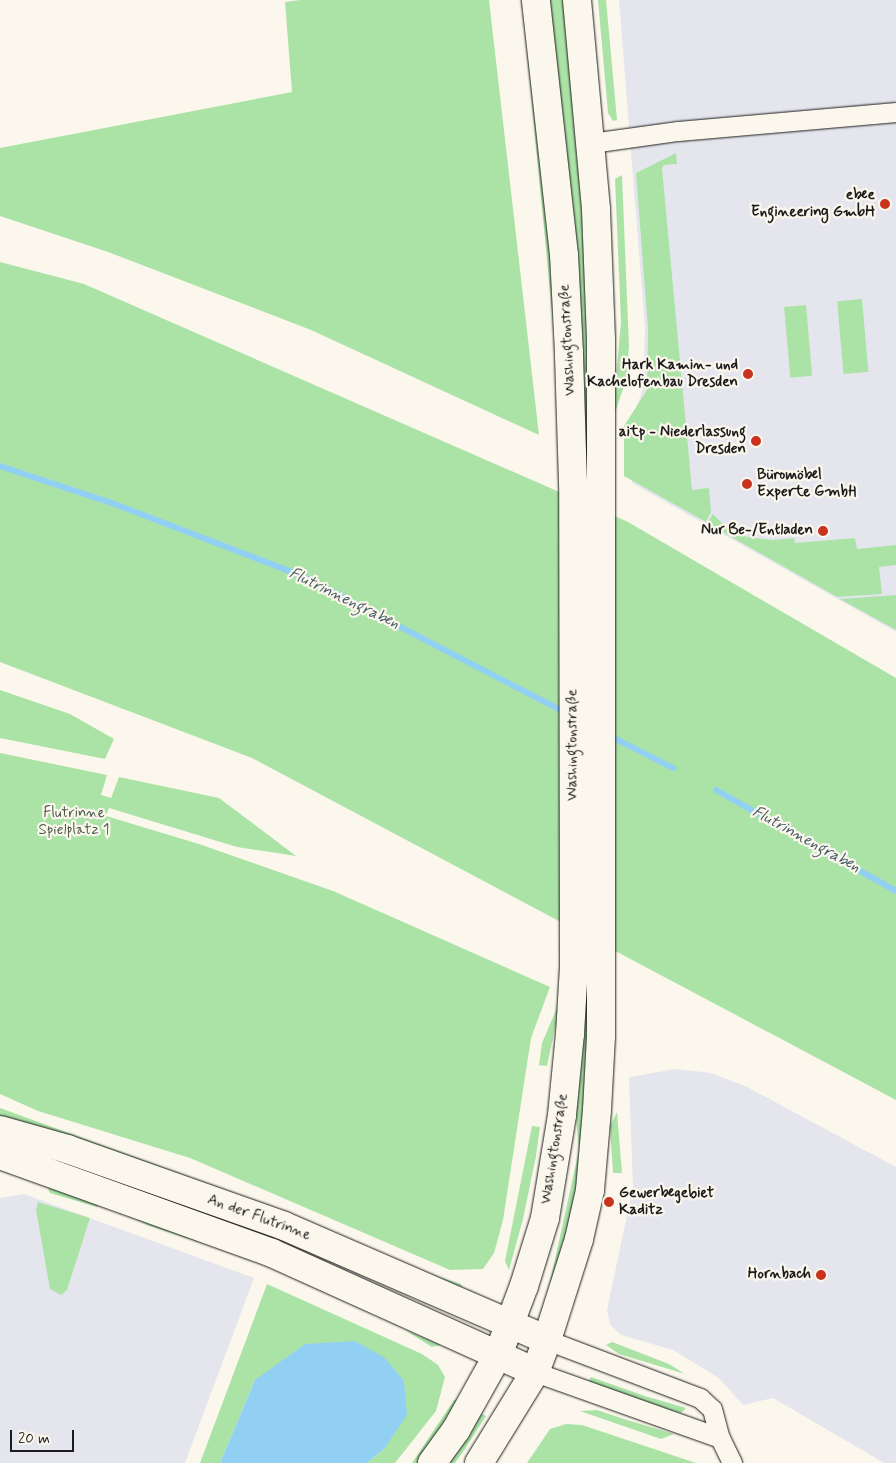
<!DOCTYPE html>
<meta charset="utf-8">
<style>
body{margin:0}
#map{position:relative;width:896px;height:1463px;overflow:hidden;background:#fbf7ec;font-family:Mynerve,sans-serif}
div>[style]{position:absolute}
.built>*{inset:0;background:#e5e6ed}
.green>*{inset:0;background:#abe3a7;transform-origin:0 0}
.water>*{inset:0;background:#92d0f3}
.stream>*{height:6px;margin:-3px;padding:0 3px;transform-origin:3px;border-radius:3px;background:#92d0f3}
.roads{filter:drop-shadow(0 0 1px #1c1c1c) drop-shadow(0 0 1px #1c1c1c)}
.street>*{height:19px;margin:-9.5px;padding:0 9.5px;transform-origin:9.5px;border-radius:9.5px;background:#fbf7ec}
.secondary>*{height:28px;margin:-14px;padding:0 14px;transform-origin:14px;border-radius:14px;background:#fbf7ec}
.dots>*{width:14px;height:14px;translate:-50% -50%;box-sizing:border-box;border:2px solid #fbf7ec;border-radius:50%}
span{translate:-50% -50%;white-space:nowrap;text-align:center;line-height:1.15;-webkit-text-stroke:4.5px #fbf7ec;paint-order:stroke}
.poi-label{font-size:15px;color:#1c1c1c;font-weight:700}
.right{translate:-100% -50%;text-align:right}
.left{translate:0 -50%;text-align:left}
.street-label{font-size:15px;color:#1c1c1c}
.park-label{font-size:15px;color:#475846}
.water-label{font-size:16px;color:#455b67;font-style:italic}
.scale{position:absolute;left:10px;top:1430px;width:64px;height:22px;box-sizing:border-box;border:2px solid #1c1c1c;border-top:0;padding-left:6px;font-size:15px;line-height:18px;white-space:nowrap;color:#1c1c1c;-webkit-text-stroke:4px #fbf7ec;paint-order:stroke}
</style>
<div id="map">
<div class="built">
<i style="clip-path:polygon(619px 0,896px 0,896px 632px,632px 483px,631px 424px,643px 388px,645px 329px)"></i>
<i style="clip-path:polygon(676px 1069px,711px 1073px,747px 1087px,896px 1167px,896px 1463px,884px 1463px,773px 1398px,743px 1405px,719px 1378px,673px 1350px,621px 1335px,610px 1324px,607px 1310px,633px 1187px,629px 1077px)"></i>
<i style="clip-path:polygon(24px 1194px,254px 1278px,185px 1463px,0 1463px,0 1198px)"></i>
</div>
<div class="green">
<i style="clip-path:polygon(300px 0,489px 0,539px 435px,311px 330px,108px 252px,0 216px,0 148px,292px 92px,285px 2px)"></i>
<i style="clip-path:polygon(522px 0,528px 0,551px 226px,558px 374px)"></i>
<i style="clip-path:polygon(548px 0,564px 0,588px 260px,589px 461px,584px 458px)"></i>
<i style="clip-path:polygon(598px 0,606px 0,617px 120px,613px 121px,608px 113px)"></i>
<i style="clip-path:polygon(676px 153px,677px 164px,664px 165px,662px 168px,692px 490px,709px 488px,711px 512px,706px 522px,624px 476px,624px 426px,647px 390px,648px 329px,636px 173px)"></i>
<i style="clip-path:polygon(622px 175px,629px 347px,626px 380px,612px 422px,621px 322px,615px 179px)"></i>
<i style="clip-path:polygon(0 262px,84px 284px,628px 522px,896px 678px,896px 1100px,252px 758px,0 662px)"></i>
<i style="left:862px;top:299px;width:73px;height:25px;rotate:85deg"></i>
<i style="left:806px;top:305px;width:71px;height:22px;rotate:85deg"></i>
<i style="clip-path:polygon(713px 514px,734px 535px,772px 540px,794px 538px,795px 543px,855px 538px,857px 549px,896px 545px,896px 565px,879px 567px,882px 594px,837px 597px,707px 523px)"></i>
<i style="clip-path:polygon(896px 595px,896px 630px,840px 599px)"></i>
<i style="clip-path:polygon(0 690px,70px 714px,114px 739px,105px 759px,0 738px)"></i>
<i style="clip-path:polygon(0 753px,107px 775px,101px 795px,111px 798px,119px 777px,219px 798px,296px 856px,237px 847px,109px 808px,106px 816px,199px 844px,333px 891px,550px 987px,531px 1038px,503px 1220px,494px 1253px,483px 1269px,450px 1270px,190px 1158px,38px 1111px,0 1094px)"></i>
<i style="clip-path:polygon(585px 973px,590px 975px,590px 996px,580px 1183px,556px 1285px,550px 1282px,579px 1150px,575px 1105px)"></i>
<i style="clip-path:polygon(562px 996px,547px 1066px,539px 1065px,542px 1043px)"></i>
<i style="clip-path:polygon(0 1108px,270px 1206px,417px 1270px,461px 1284px,464px 1291px,0 1119px)"></i>
<i style="clip-path:polygon(617px 1112px,622px 1173px,613px 1173px,610px 1126px)"></i>
<i style="clip-path:polygon(532px 1126px,540px 1127px,536px 1156px,523px 1219px,509px 1270px,505px 1261px)"></i>
<i style="clip-path:polygon(46px 1184px,100px 1201px,97px 1207px,50px 1193px)"></i>
<i style="clip-path:polygon(38px 1202px,90px 1218px,67px 1290px,61px 1295px,50px 1289px,36px 1210px)"></i>
<i style="clip-path:polygon(128px 1215px,199px 1238px,198px 1242px,147px 1225px)"></i>
<i style="clip-path:polygon(267px 1284px,422px 1354px,438px 1365px,445px 1377px,436px 1411px,395px 1463px,367px 1463px,384px 1449px,255px 1380px,220px 1463px,200px 1463px)"></i>
<i style="clip-path:polygon(405px 1330px,441px 1345px,432px 1347px)"></i>
<i style="clip-path:polygon(612px 1342px,669px 1364px,685px 1374px,619px 1354px,606px 1345px)"></i>
<i style="clip-path:polygon(591px 1377px,645px 1396px,686px 1408px,681px 1413px,646px 1405px,588px 1383px)"></i>
<i style="clip-path:polygon(458px 1399px,426px 1453px,418px 1463px,412px 1463px,454px 1400px)"></i>
<i style="clip-path:polygon(597px 1410px,627px 1420px,674px 1434px,661px 1439px,580px 1411px)"></i>
<i style="clip-path:polygon(481px 1413px,486px 1416px,463px 1452px,455px 1463px,446px 1463px)"></i>
<i style="clip-path:polygon(566px 1424px,582px 1425px,696px 1463px,527px 1463px,550px 1429px)"></i>
</div>
<div class="water">
<i style="clip-path:polygon(355px 1341px,385px 1358px,404px 1381px,407px 1415px,384px 1449px,367px 1463px,220px 1463px,255px 1380px,305px 1344px)"></i>
</div>
<div class="stream">
<i style="left:0;top:466px;width:118px;rotate:18.3deg"></i>
<i style="left:112px;top:503px;width:204px;rotate:21deg"></i>
<i style="left:302px;top:576px;width:297px;rotate:27.4deg"></i>
<i style="left:608px;top:735px;width:73px;rotate:26.9deg"></i>
<i style="left:716px;top:790px;width:206px;rotate:29.3deg"></i>
</div>
<div class="roads">
<div class="street">
<i style="left:591px;top:143px;width:88px;rotate:-7.9deg"></i>
<i style="left:678px;top:131px;width:219px;rotate:-5deg"></i>
<i style="left:547px;top:1340px;width:164px;rotate:20.8deg"></i>
<i style="left:700px;top:1398px;width:16px;rotate:43deg"></i>
<i style="left:712px;top:1409px;width:30px;rotate:75deg"></i>
<i style="left:720px;top:1438px;width:28px;rotate:64deg"></i>
<i style="left:535px;top:1372px;width:196px;rotate:19.6deg"></i>
</div>
<div class="secondary">
<i style="left:0;top:1130px;width:70px;rotate:15.8deg"></i>
<i style="left:67px;top:1149px;width:230px;rotate:19.5deg"></i>
<i style="left:284px;top:1226px;width:287px;rotate:23.4deg"></i>
<i style="left:0;top:1155px;width:289px;rotate:19.8deg"></i>
<i style="left:272px;top:1253px;width:289px;rotate:24.3deg"></i>
<i style="left:432px;top:1463px;width:41px;rotate:-54deg"></i>
<i style="left:456px;top:1430px;width:86px;rotate:-60.8deg"></i>
<i style="left:498px;top:1355px;width:74px;rotate:-69.4deg"></i>
<i style="left:524px;top:1286px;width:71px;rotate:-72.8deg"></i>
<i style="left:545px;top:1218px;width:104px;rotate:-80.6deg"></i>
<i style="left:562px;top:1115px;width:81px;rotate:-84.4deg"></i>
<i style="left:570px;top:1034px;width:68px;rotate:-86.6deg"></i>
<i style="left:574px;top:966px;width:483px;rotate:-90.1deg"></i>
<i style="left:573px;top:483px;width:130px;rotate:-91.8deg"></i>
<i style="left:569px;top:353px;width:98px;rotate:-92.9deg"></i>
<i style="left:564px;top:255px;width:257px;rotate:-96.3deg"></i>
<i style="left:479px;top:1463px;width:107px;rotate:-58.4deg"></i>
<i style="left:535px;top:1372px;width:34px;rotate:-69deg"></i>
<i style="left:547px;top:1340px;width:106px;rotate:-72.4deg"></i>
<i style="left:579px;top:1239px;width:50px;rotate:-77.3deg"></i>
<i style="left:590px;top:1190px;width:80px;rotate:-85deg"></i>
<i style="left:597px;top:1110px;width:75px;rotate:-86.9deg"></i>
<i style="left:601px;top:1035px;width:695px;rotate:-90deg"></i>
<i style="left:601px;top:340px;width:131px;rotate:-92.2deg"></i>
<i style="left:596px;top:209px;width:210px;rotate:-95.2deg"></i>
</div>
</div>
<div class="dots">
<i style="left:885px;top:204px;background:#c8321e"></i>
<i style="left:748px;top:374px;background:#c8321e"></i>
<i style="left:756px;top:441px;background:#c8321e"></i>
<i style="left:747px;top:484px;background:#c8321e"></i>
<i style="left:823px;top:531px;background:#c8321e"></i>
<i style="left:609px;top:1202px;background:#c8321e"></i>
<i style="left:821px;top:1275px;background:#c8321e"></i>
</div>
<div class="poi-label">
<span class="right" style="left:875px;top:204px">ebee<br>Engineering GmbH</span>
<span class="right" style="left:738px;top:374px">Hark Kamin- und<br>Kachelofenbau Dresden</span>
<span class="right" style="left:746px;top:441px">aitp - Niederlassung<br>Dresden</span>
<span class="left" style="left:757px;top:484px">Büromöbel<br>Experte GmbH</span>
<span class="right" style="left:813px;top:531px">Nur Be-/Entladen</span>
<span class="left" style="left:619px;top:1202px">Gewerbegebiet<br>Kaditz</span>
<span class="right" style="left:811px;top:1275px">Hornbach</span>
</div>
<div class="street-label">
<span style="left:568px;top:340px;rotate:-93deg">Washingtonstraße</span>
<span style="left:573px;top:745px;rotate:-90deg">Washingtonstraße</span>
<span style="left:555px;top:1149px;rotate:-81deg">Washingtonstraße</span>
<span style="left:259px;top:1218px;rotate:20deg">An der Flutrinne</span>
</div>
<div class="park-label">
<span style="left:74px;top:822px">Flutrinne<br>Spielplatz 1</span>
</div>
<div class="water-label">
<span style="left:344px;top:599px;rotate:26deg">Flutrinnengraben</span>
<span style="left:806px;top:840px;rotate:29deg">Flutrinnengraben</span>
</div>
<div class="scale">20 m</div>
</div>
